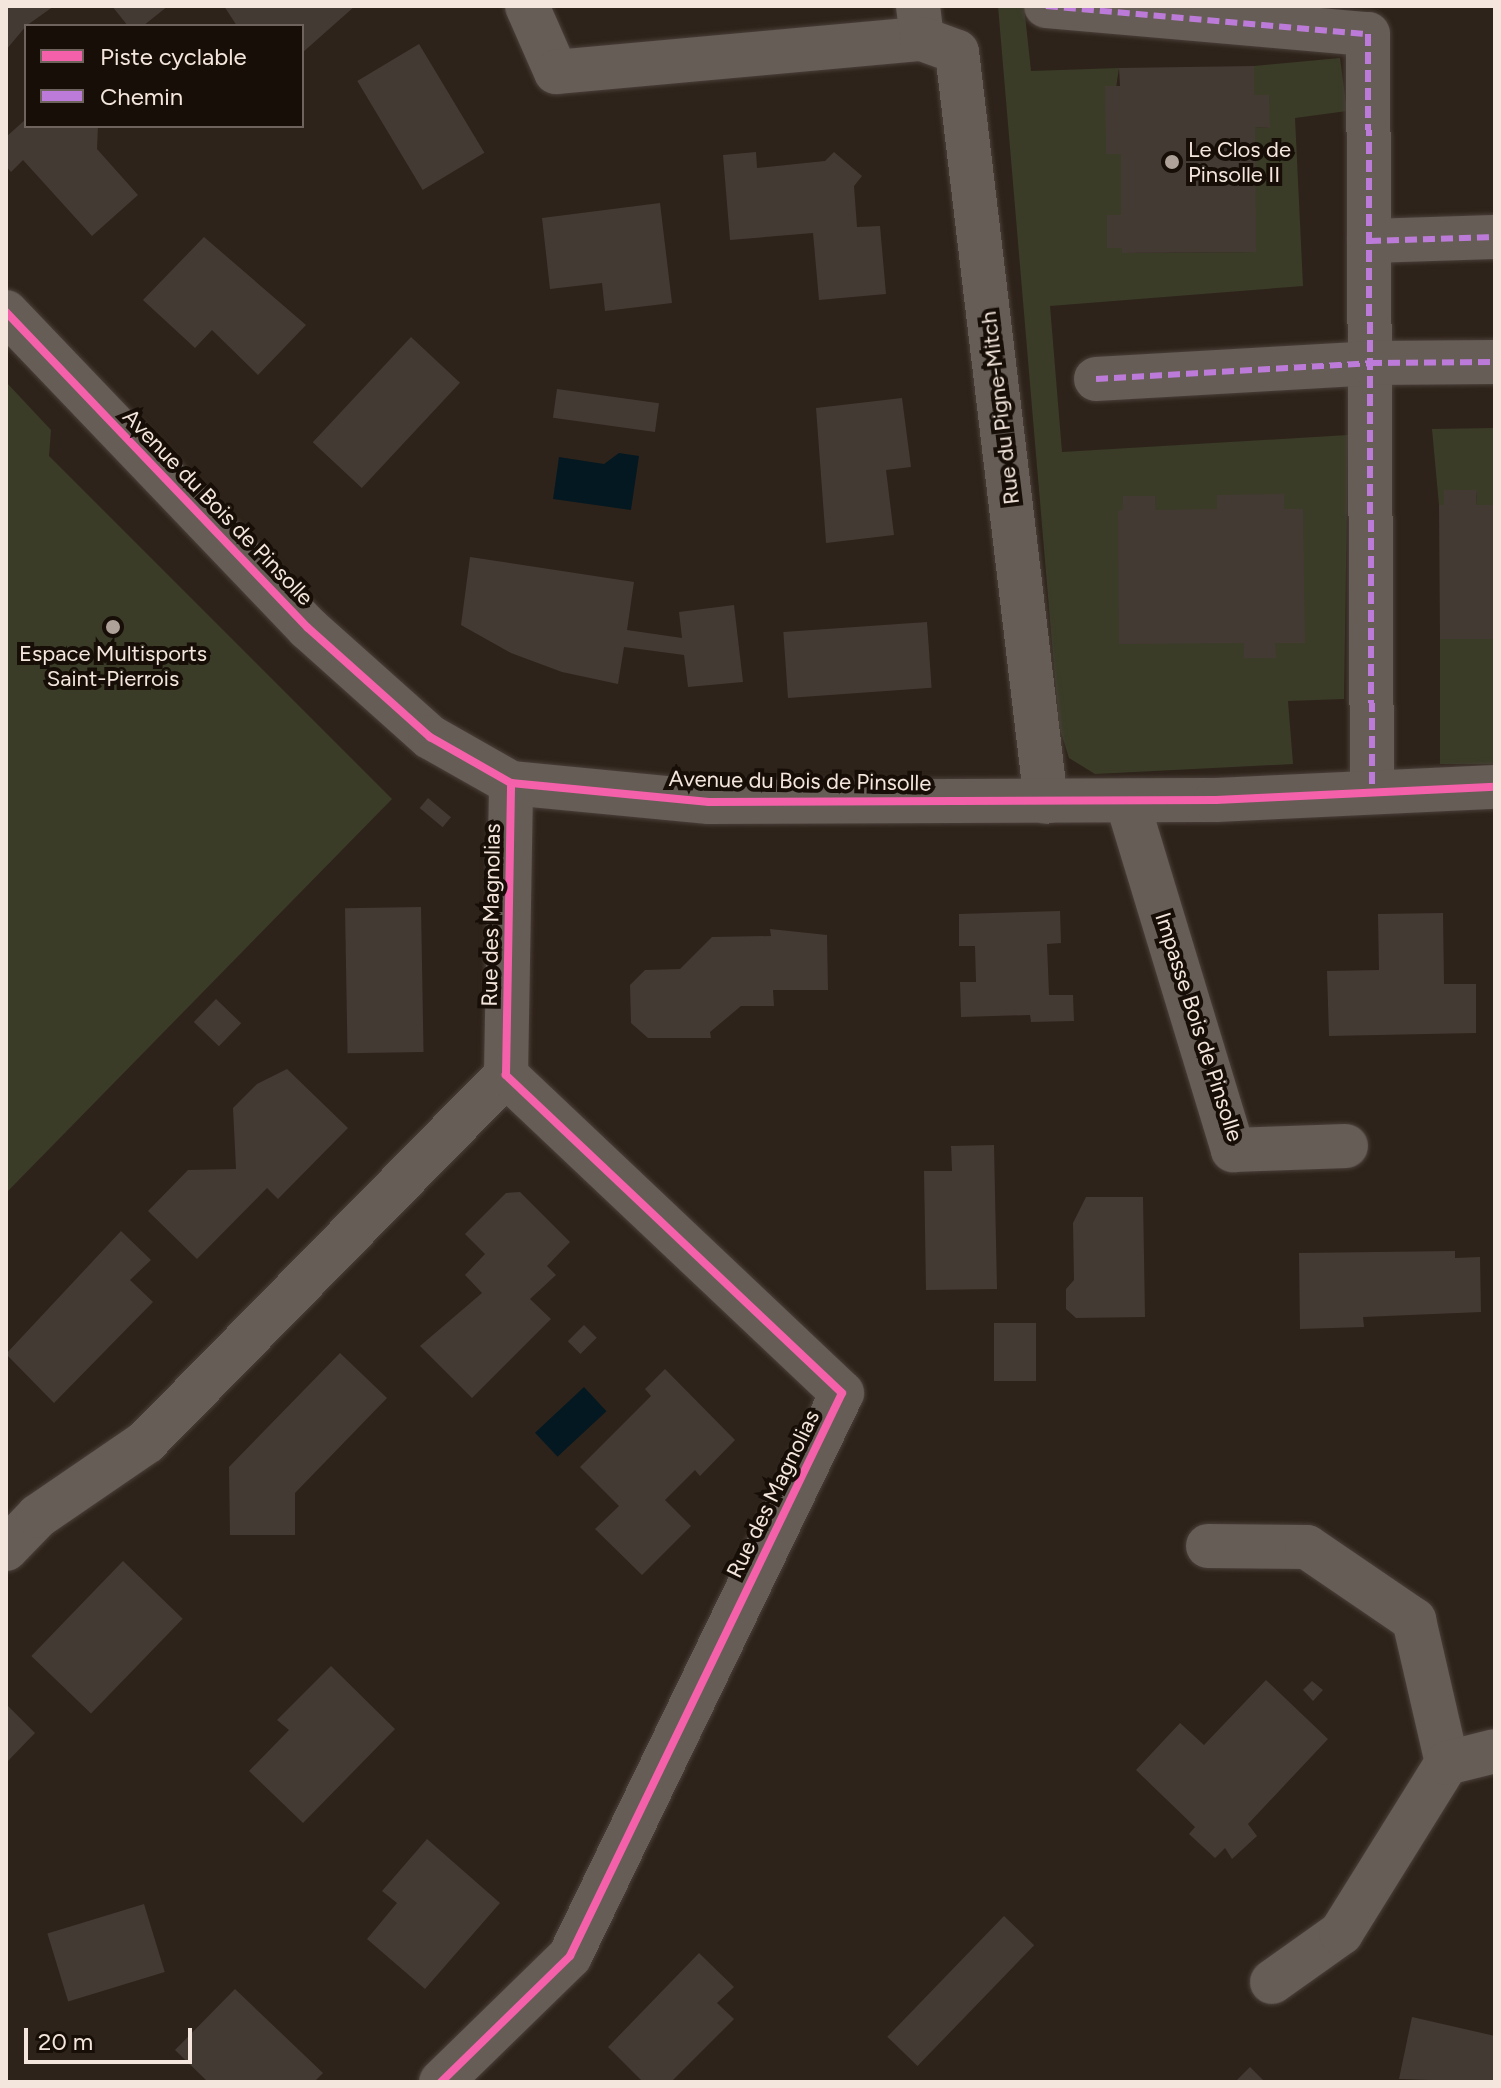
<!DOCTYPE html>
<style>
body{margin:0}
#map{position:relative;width:1501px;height:2088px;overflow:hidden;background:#2e231a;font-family:Figtree,sans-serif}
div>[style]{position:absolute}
.green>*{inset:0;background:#3a3c28;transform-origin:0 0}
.water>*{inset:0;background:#041821;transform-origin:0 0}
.building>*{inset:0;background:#443a34;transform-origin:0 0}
.roads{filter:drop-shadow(0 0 2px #4a403a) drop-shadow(0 0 2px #4a403a)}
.street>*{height:44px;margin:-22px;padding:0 22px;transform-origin:22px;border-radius:22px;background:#665d56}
.quiet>*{height:6px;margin-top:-3px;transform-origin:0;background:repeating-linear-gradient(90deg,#bd7bd9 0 12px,transparent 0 18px)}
.cycleway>*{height:8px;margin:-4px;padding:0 4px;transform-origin:4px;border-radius:4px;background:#f560ab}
.dots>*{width:22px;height:22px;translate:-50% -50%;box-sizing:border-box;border:4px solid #160e07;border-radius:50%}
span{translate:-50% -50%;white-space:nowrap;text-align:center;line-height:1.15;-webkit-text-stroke:8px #160e07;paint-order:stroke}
.poi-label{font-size:22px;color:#f4e6dd}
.left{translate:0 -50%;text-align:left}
.street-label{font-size:22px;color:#f4e6dd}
.frame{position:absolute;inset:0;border:8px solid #f4e6dd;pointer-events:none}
.legend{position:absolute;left:24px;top:24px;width:280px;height:104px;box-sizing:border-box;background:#160e07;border:2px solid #6f645d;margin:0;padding:10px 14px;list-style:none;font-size:24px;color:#f4e6dd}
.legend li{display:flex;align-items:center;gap:16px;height:40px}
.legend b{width:40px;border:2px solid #6f645d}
.scale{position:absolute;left:24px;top:2028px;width:168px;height:36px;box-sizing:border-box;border:4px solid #f4e6dd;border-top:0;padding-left:10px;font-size:24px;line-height:28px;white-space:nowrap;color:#f4e6dd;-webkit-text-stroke:6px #160e07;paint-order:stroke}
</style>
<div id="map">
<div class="green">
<i style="clip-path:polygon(998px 6px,1024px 6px,1031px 71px,1119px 68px,1106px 154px,1121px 154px,1121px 215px,1107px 216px,1107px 248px,1122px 248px,1123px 253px,1255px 252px,1255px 127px,1269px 128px,1254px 95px,1254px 66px,1340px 58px,1347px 111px,1295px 118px,1303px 286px,1050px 306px,1062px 452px,1348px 435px,1344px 699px,1288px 701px,1293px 764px,1095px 774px,1069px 758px,1059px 726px)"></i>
<i style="clip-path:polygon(6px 382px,51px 430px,49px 456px,392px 799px,6px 1193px)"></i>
<i style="clip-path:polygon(1495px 428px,1495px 505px,1476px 505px,1477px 491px,1444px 490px,1444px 505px,1439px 505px,1432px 429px)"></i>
<i style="left:1495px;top:638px;width:126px;height:55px;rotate:90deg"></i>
</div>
<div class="water">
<i style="clip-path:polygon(619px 453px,639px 456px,631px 510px,553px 499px,559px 457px,604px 464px)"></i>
<i style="left:584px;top:1387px;width:33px;height:67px;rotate:47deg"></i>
</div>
<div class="building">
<i style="clip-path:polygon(6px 6px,54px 6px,26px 26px,6px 50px)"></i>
<i style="clip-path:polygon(112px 6px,168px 6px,143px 26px,128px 26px)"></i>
<i style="clip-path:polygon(224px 6px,355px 6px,302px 53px,302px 26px,237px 26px)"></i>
<i style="left:419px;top:44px;width:127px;height:72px;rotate:59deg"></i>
<i style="clip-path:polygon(1254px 66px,1254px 95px,1269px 95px,1270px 128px,1255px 127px,1256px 252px,1122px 253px,1122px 248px,1107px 248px,1107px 215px,1121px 215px,1121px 154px,1106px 154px,1105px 86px,1120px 86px,1119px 68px)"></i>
<i style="clip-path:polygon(26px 119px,26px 126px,98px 126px,97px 149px,138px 195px,92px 236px,23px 160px,11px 172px,6px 166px,6px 137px)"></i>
<i style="clip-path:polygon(756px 152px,757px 168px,825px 161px,834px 152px,862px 176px,854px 186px,857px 227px,880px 226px,886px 294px,819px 300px,813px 233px,730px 240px,723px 155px)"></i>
<i style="clip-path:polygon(660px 203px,672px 303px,605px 311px,602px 283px,550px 289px,542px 218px)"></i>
<i style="clip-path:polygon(204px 237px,306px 325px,258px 375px,212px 330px,195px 348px,143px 300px)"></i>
<i style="left:411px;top:337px;width:67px;height:144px;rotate:43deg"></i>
<i style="left:557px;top:389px;width:103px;height:29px;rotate:8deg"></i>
<i style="clip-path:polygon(902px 398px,911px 467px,886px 470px,894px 535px,826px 543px,816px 408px)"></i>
<i style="clip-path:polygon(1444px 490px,1477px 490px,1476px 505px,1495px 505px,1495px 639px,1440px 639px,1439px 505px,1444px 505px)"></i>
<i style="clip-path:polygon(1284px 494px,1284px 509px,1303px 509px,1305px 643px,1275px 643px,1276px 658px,1244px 658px,1244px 643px,1119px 644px,1118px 511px,1123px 510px,1123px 496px,1155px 496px,1155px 510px,1217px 509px,1217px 495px)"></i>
<i style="clip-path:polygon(470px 557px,634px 582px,627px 630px,682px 638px,679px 612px,734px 605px,743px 682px,688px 687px,684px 655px,624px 647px,618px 684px,562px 672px,511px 653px,461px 625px)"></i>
<i style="left:927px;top:622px;width:66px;height:144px;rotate:86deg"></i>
<i style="left:428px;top:798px;width:30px;height:13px;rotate:40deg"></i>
<i style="left:421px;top:907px;width:145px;height:76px;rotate:89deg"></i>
<i style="clip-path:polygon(1060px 911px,1061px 943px,1047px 944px,1049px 995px,1073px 995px,1074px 1021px,1031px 1022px,1030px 1015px,961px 1017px,960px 982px,976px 982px,975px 946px,959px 946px,959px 914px)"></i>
<i style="clip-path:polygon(1443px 913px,1444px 984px,1476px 984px,1476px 1033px,1329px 1036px,1327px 971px,1379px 970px,1378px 914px)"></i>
<i style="clip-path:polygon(770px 929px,827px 935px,828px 990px,773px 990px,774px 1006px,741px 1006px,710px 1032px,711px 1038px,648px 1038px,631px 1023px,630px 985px,645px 970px,680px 969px,712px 937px,771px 936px)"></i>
<i style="left:216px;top:999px;width:35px;height:32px;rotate:44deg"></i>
<i style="clip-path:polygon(287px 1069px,348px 1128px,278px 1199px,267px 1188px,197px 1259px,148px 1211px,188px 1170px,236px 1169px,233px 1108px,257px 1084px)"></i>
<i style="clip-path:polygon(994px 1145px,997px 1289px,926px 1290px,924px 1171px,952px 1171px,951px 1146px)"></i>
<i style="clip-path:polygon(520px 1192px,570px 1242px,547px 1266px,556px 1275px,530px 1299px,551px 1319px,472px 1398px,420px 1346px,482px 1293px,465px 1275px,485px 1254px,465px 1234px,506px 1193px)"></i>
<i style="clip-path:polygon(1086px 1197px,1143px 1197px,1145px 1317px,1076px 1318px,1066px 1309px,1066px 1289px,1074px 1280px,1073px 1223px)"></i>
<i style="clip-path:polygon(121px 1231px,151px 1260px,130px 1280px,153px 1302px,54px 1403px,6px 1354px)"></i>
<i style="clip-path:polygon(1455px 1251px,1455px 1258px,1480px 1257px,1481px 1312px,1363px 1317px,1364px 1327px,1300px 1329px,1299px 1253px)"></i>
<i style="left:1036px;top:1323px;width:58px;height:42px;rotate:90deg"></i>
<i style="left:584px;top:1325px;width:18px;height:23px;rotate:45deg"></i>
<i style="clip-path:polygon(340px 1353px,387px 1398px,295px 1493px,295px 1535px,230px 1535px,229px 1467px)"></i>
<i style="clip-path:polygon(665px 1369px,735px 1440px,700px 1476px,695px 1470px,665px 1500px,691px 1526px,642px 1575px,595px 1529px,619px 1506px,580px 1467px,651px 1396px,645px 1389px)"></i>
<i style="left:123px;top:1561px;width:83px;height:132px;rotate:44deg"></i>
<i style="clip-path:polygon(331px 1666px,395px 1729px,303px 1823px,249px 1771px,289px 1730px,277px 1720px)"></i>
<i style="clip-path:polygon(1266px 1680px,1328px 1739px,1248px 1824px,1257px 1836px,1232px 1859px,1225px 1848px,1215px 1858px,1189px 1834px,1195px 1827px,1136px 1770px,1180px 1723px,1204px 1745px)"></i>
<i style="clip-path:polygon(1312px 1681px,1323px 1690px,1313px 1701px,1303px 1690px)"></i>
<i style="clip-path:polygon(6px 1704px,35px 1733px,6px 1763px)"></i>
<i style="clip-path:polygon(427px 1839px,500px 1903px,425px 1989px,367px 1939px,397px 1903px,382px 1891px)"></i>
<i style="left:144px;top:1904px;width:71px;height:101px;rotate:73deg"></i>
<i style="left:1004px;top:1916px;width:42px;height:168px;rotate:44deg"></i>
<i style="clip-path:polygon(699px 1953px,734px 1987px,717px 2003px,734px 2019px,671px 2082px,643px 2082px,608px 2047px)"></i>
<i style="clip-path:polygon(235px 1989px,323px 2073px,314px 2082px,208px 2082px,175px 2050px)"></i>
<i style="clip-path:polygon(1412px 2017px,1495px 2036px,1495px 2082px,1399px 2079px)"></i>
<i style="clip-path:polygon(1250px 2067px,1265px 2082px,1235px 2082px)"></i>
</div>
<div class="roads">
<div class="street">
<i style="left:527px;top:6px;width:72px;rotate:66.3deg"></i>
<i style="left:556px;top:72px;width:367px;rotate:-5.2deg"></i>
<i style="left:918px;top:6px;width:33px;rotate:83deg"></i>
<i style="left:922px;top:39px;width:37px;rotate:20deg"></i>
<i style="left:957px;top:52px;width:755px;rotate:83.23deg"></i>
<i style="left:1046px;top:6px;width:323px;rotate:5deg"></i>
<i style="left:1368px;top:34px;width:758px;rotate:89.7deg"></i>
<i style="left:1369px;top:241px;width:126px;rotate:-1.8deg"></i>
<i style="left:6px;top:312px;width:437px;rotate:46.3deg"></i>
<i style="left:308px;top:628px;width:164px;rotate:41.8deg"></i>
<i style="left:430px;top:737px;width:93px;rotate:29.6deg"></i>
<i style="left:511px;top:783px;width:199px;rotate:5.5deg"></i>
<i style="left:709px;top:802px;width:507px;rotate:-0.23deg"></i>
<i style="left:1216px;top:800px;width:279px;rotate:-2.7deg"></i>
<i style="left:1096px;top:379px;width:274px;rotate:-3.3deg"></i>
<i style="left:1370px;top:363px;width:125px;rotate:-0.5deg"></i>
<i style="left:1127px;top:801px;width:365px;rotate:73.1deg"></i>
<i style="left:1233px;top:1150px;width:113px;rotate:-2deg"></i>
<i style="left:1208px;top:1546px;width:99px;rotate:0.6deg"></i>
<i style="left:1307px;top:1547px;width:130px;rotate:34.3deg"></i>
<i style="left:1414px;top:1620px;width:147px;rotate:77deg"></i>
<i style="left:6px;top:1549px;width:46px;rotate:-45.9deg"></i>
<i style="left:38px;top:1516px;width:131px;rotate:-34.4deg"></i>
<i style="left:146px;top:1442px;width:514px;rotate:-45.55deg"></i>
<i style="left:1272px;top:1982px;width:85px;rotate:-35.4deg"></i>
<i style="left:1341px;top:1933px;width:200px;rotate:-58.1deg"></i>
<i style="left:1447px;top:1763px;width:49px;rotate:-14deg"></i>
<i style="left:441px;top:2082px;width:180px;rotate:-44.3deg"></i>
<i style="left:570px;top:1956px;width:625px;rotate:-64.21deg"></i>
<i style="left:842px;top:1393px;width:463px;rotate:-136.6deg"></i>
<i style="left:506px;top:1075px;width:292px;rotate:-89deg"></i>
</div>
</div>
<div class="quiet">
<i style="left:1046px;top:6px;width:323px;rotate:5deg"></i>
<i style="left:1368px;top:34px;width:758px;rotate:89.7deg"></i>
<i style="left:1369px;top:241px;width:126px;rotate:-1.8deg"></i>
<i style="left:1096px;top:379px;width:274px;rotate:-3.3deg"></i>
<i style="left:1370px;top:363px;width:125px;rotate:-0.5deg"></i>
</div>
<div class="cycleway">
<i style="left:6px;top:312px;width:437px;rotate:46.3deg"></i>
<i style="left:308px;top:628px;width:164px;rotate:41.8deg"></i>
<i style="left:430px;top:737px;width:93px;rotate:29.6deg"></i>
<i style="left:511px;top:783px;width:199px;rotate:5.5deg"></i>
<i style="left:709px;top:802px;width:507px;rotate:-0.23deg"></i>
<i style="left:1216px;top:800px;width:279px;rotate:-2.7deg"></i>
<i style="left:441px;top:2082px;width:180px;rotate:-44.3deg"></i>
<i style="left:570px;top:1956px;width:625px;rotate:-64.21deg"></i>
<i style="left:842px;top:1393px;width:463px;rotate:-136.6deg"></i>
<i style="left:506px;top:1075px;width:292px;rotate:-89deg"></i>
</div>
<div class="dots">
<i style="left:1172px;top:162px;background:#afa299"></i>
<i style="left:113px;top:627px;background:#afa299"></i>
</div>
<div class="poi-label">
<span class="left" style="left:1188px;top:162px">Le Clos de<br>Pinsolle II</span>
<span style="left:113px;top:666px">Espace Multisports<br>Saint-Pierrois</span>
</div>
<div class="street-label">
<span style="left:1000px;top:408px;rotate:-97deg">Rue du Pigne-Mitch</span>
<span style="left:218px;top:507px;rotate:46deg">Avenue du Bois de Pinsolle</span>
<span style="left:800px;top:781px;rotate:1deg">Avenue du Bois de Pinsolle</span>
<span style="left:491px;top:915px;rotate:-89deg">Rue des Magnolias</span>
<span style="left:1199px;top:1027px;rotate:72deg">Impasse Bois de Pinsolle</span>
<span style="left:773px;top:1494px;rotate:-64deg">Rue des Magnolias</span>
</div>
<div class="frame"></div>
<ul class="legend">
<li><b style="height:10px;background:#f560ab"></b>Piste cyclable</li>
<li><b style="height:10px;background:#bd7bd9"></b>Chemin</li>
</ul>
<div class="scale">20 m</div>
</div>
